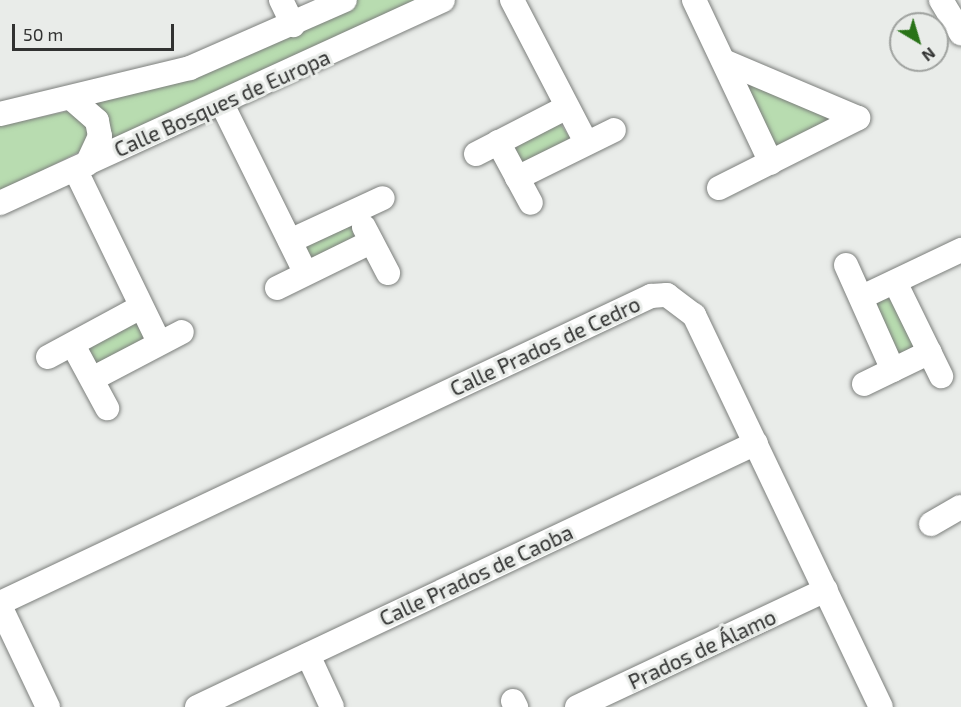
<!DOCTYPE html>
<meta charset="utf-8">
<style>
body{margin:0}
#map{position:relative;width:961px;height:707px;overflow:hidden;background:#e9ece9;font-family:"Exo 2",sans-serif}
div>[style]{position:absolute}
.green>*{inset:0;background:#b8dcb0;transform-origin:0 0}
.roads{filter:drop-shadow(0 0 2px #7c7f7c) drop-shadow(0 0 2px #7c7f7c)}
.minor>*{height:24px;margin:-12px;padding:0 12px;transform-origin:12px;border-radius:12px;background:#fff}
span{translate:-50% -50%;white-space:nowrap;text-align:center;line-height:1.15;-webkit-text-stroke:6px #e9ece9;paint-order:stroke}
.street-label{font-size:21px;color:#313231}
.north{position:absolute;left:889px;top:12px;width:60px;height:60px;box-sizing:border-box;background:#e9ece9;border:2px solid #9fa29f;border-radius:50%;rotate:142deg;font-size:16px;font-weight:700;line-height:24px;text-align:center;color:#313231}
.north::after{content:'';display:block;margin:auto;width:21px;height:27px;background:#297318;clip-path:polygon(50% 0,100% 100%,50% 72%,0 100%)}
.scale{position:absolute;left:12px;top:24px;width:162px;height:27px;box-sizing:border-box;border:3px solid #313231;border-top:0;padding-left:8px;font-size:18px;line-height:21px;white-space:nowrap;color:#313231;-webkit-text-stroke:4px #e9ece9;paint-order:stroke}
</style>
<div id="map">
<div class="green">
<i style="clip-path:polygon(357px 0,428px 0,105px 152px,107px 116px,96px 103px,202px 73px)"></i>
<i style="clip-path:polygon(740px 77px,848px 119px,771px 156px)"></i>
<i style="clip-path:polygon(68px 111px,85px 117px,88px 132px,81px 151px,0 192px,0 126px)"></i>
<i style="left:557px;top:119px;width:29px;height:56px;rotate:55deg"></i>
<i style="clip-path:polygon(350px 219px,355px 240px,310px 263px,300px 241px)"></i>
<i style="left:894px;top:294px;width:58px;height:25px;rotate:64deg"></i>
<i style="clip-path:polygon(136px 319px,149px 343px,95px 364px,85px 345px)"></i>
</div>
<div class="roads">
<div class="minor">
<i style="left:281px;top:0;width:28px;rotate:64deg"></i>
<i style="left:512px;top:0;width:160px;rotate:62.5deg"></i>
<i style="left:694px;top:0;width:180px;rotate:64.7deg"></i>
<i style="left:941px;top:0;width:39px;rotate:59deg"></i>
<i style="left:72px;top:99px;width:33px;rotate:41deg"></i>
<i style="left:97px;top:121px;width:15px;rotate:79deg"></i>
<i style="left:100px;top:136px;width:31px;rotate:115deg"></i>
<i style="left:222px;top:104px;width:187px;rotate:63.7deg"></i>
<i style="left:0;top:114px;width:195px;rotate:-13.6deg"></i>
<i style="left:190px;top:68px;width:169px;rotate:-23.7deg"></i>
<i style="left:498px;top:142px;width:69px;rotate:61.6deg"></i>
<i style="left:476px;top:154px;width:102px;rotate:-27.3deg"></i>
<i style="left:75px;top:169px;width:192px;rotate:64.1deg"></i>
<i style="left:517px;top:178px;width:108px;rotate:-26.3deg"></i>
<i style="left:719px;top:188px;width:156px;rotate:-26.7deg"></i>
<i style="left:858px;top:118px;width:146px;rotate:-157deg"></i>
<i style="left:0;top:203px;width:487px;rotate:-24.6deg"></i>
<i style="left:364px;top:227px;width:52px;rotate:62.4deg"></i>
<i style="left:290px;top:241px;width:102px;rotate:-24.8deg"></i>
<i style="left:846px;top:265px;width:115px;rotate:65.9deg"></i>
<i style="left:895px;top:282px;width:105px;rotate:63.9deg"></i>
<i style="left:277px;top:288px;width:105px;rotate:-26.1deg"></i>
<i style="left:862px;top:297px;width:110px;rotate:-25.4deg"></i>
<i style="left:73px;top:345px;width:72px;rotate:61.6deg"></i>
<i style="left:48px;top:357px;width:103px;rotate:-28.3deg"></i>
<i style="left:94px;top:378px;width:99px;rotate:-27.6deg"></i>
<i style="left:864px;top:384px;width:73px;rotate:-25.9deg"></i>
<i style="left:931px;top:524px;width:34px;rotate:-30deg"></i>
<i style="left:0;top:603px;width:720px;rotate:-25.25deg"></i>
<i style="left:651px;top:296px;width:16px;rotate:-4deg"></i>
<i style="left:667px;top:295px;width:34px;rotate:37deg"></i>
<i style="left:694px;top:315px;width:434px;rotate:64.5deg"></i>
<i style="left:0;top:606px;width:112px;rotate:64.6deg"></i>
<i style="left:308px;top:655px;width:57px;rotate:65.2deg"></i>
<i style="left:513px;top:701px;width:7px;rotate:63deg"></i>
<i style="left:197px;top:707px;width:618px;rotate:-25.28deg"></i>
<i style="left:577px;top:707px;width:275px;rotate:-25.2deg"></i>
</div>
</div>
<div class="street-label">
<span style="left:222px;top:103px;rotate:-24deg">Calle Bosques de Europa</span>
<span style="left:545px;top:346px;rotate:-25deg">Calle Prados de Cedro</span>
<span style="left:476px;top:575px;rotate:-25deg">Calle Prados de Caoba</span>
<span style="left:702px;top:649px;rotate:-25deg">Prados de Álamo</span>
</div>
<div class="north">N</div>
<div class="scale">50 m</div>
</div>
